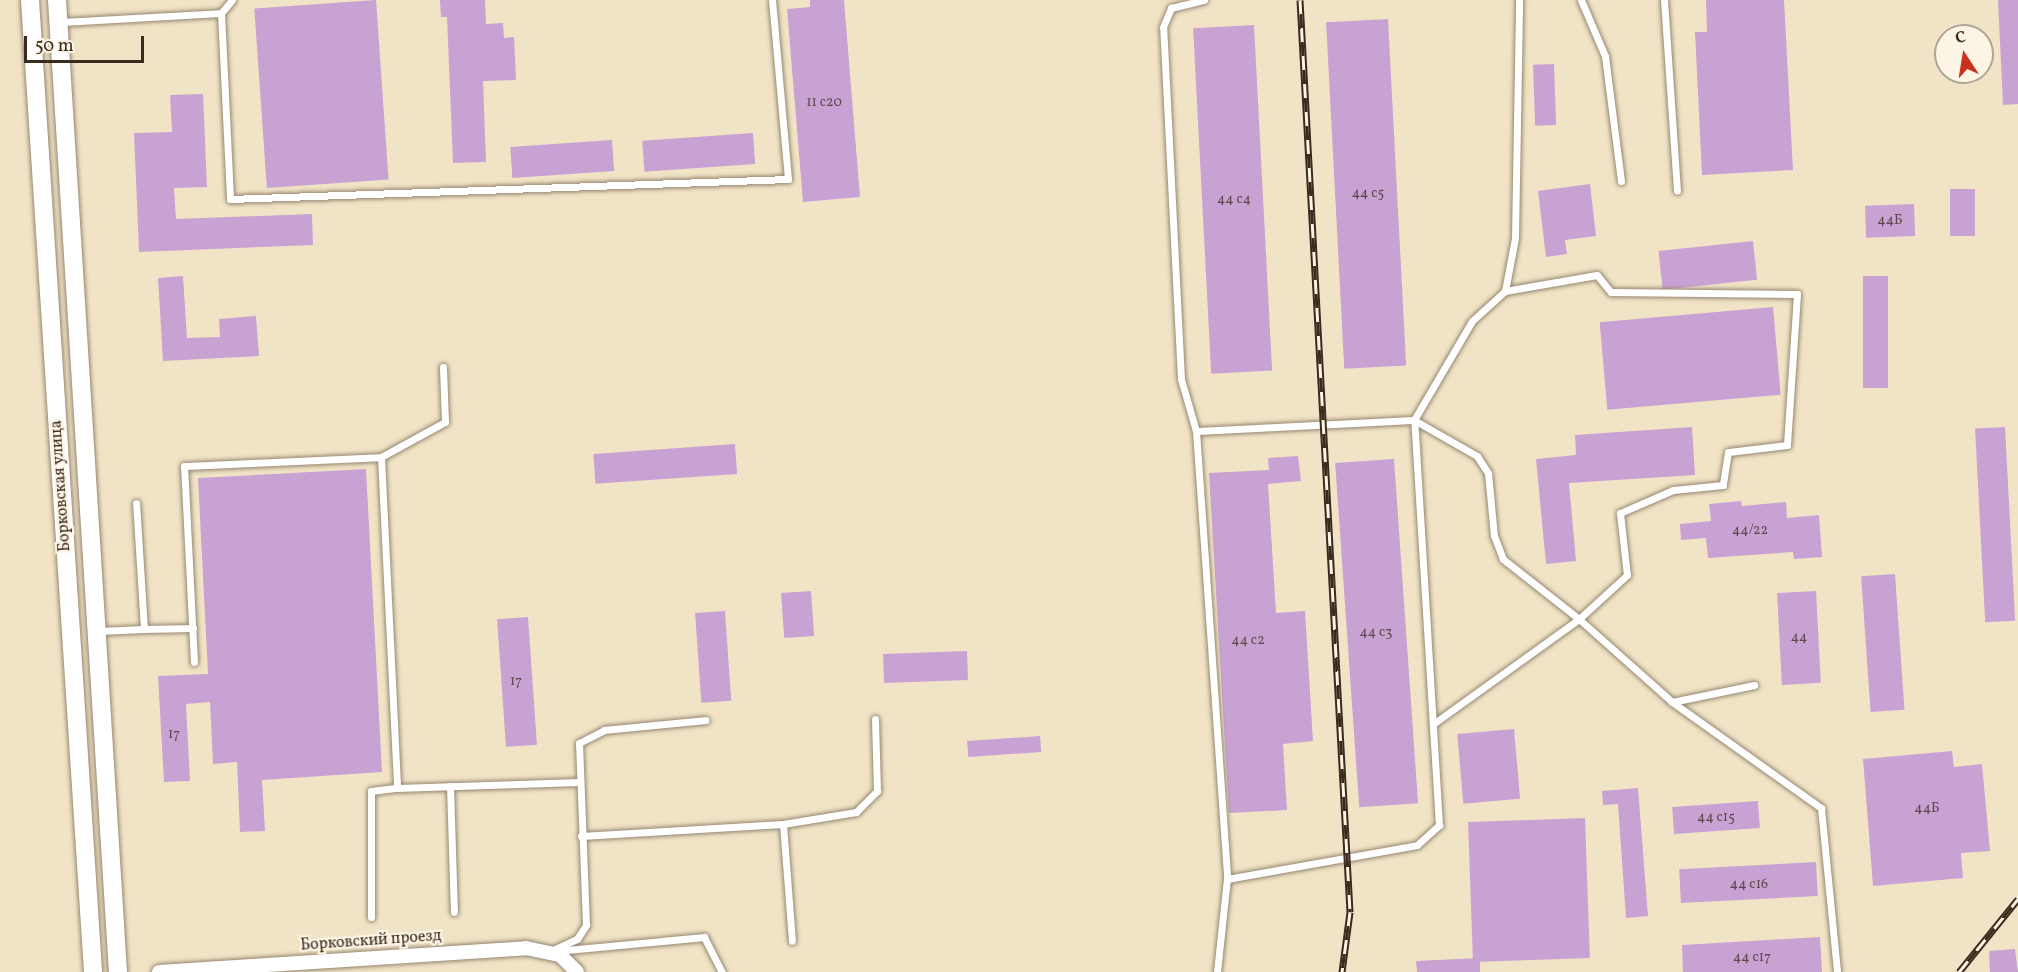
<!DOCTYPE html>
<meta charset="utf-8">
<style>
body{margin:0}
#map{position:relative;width:2018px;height:972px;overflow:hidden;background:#f1e4c6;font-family:Vollkorn,serif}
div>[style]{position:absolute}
.building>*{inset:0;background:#c9a2d4;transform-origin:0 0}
.roads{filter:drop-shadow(0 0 2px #968772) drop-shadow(0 0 2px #968772)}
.service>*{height:7px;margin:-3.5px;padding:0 3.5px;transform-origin:3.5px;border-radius:3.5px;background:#fff}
.minor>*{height:14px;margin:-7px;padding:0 7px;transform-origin:7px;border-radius:7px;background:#fff}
.secondary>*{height:18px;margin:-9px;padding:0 9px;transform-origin:9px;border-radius:9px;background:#fff}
.rail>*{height:7px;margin-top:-3.5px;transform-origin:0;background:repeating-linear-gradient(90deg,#fcf5e5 0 14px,#3b2a1e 0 28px);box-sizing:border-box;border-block:2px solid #3b2a1e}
span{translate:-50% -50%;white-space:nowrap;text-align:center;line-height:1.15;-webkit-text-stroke:4.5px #fcf5e5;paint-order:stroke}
.number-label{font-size:14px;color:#5e484c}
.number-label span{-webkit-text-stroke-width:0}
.street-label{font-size:16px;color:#3b2a1e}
.north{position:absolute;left:1934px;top:24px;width:60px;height:60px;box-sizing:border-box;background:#fcf5e5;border:2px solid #afa495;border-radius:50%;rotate:348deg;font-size:16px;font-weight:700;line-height:24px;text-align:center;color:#3b2a1e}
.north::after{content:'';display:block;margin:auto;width:21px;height:27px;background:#c8321e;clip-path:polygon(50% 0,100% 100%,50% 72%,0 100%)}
.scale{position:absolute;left:24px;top:36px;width:120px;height:27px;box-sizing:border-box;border:3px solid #3b2a1e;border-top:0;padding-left:8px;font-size:18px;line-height:21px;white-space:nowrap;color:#3b2a1e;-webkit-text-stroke:4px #fcf5e5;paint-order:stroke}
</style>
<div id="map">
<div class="building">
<i style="left:376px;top:0;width:180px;height:122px;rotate:86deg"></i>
<i style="clip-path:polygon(440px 0,485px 0,486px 24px,503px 23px,504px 38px,514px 37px,516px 80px,483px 81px,486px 162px,453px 163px,447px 17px,441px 17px)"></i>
<i style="clip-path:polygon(810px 0,844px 0,860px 197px,803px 202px,787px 9px,810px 7px)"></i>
<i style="clip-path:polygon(1706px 0,1784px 0,1793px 170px,1702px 175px,1695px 32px,1707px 32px)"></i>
<i style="clip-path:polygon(1998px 0,2018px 0,2018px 104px,2003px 105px)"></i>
<i style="left:1388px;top:19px;width:347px;height:62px;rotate:87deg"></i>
<i style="left:1254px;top:25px;width:346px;height:61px;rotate:87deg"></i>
<i style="left:1554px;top:64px;width:61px;height:21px;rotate:88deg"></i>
<i style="clip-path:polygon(203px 94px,207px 187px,174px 188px,176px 219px,312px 214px,313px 245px,139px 252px,134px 133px,172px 132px,170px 95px)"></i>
<i style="left:753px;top:133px;width:31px;height:111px;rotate:86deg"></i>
<i style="left:612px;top:140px;width:31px;height:102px;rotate:86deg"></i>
<i style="clip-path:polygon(1590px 184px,1596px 236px,1565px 240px,1567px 254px,1546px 257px,1538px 191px)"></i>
<i style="left:1950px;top:189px;width:25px;height:47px"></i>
<i style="left:1914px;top:204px;width:32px;height:49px;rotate:88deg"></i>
<i style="left:1753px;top:241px;width:39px;height:95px;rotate:84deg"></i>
<i style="clip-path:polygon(183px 276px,187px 338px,220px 337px,219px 319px,256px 316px,259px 356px,163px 361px,158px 278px)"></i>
<i style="left:1863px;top:276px;width:25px;height:112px"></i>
<i style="left:1773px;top:307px;width:88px;height:174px;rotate:85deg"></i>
<i style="clip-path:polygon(1692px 427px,1695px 475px,1569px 483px,1576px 561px,1546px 564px,1536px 459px,1576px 455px,1575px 435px)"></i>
<i style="left:2005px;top:427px;width:194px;height:30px;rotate:87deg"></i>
<i style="left:735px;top:444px;width:30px;height:142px;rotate:86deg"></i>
<i style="clip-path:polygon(1298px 456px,1301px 481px,1268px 484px,1276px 613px,1305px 611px,1313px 741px,1283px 744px,1287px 810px,1229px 813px,1209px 473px,1269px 470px,1268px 458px)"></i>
<i style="left:1394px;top:459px;width:345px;height:59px;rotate:86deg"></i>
<i style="clip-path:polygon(366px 469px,382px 772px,262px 780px,265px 831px,240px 832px,237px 762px,213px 764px,210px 702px,186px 704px,190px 781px,164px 782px,158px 676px,208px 674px,198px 478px)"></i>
<i style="clip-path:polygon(1741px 501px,1742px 506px,1786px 502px,1787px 518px,1819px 515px,1822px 557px,1794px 559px,1793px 552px,1708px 558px,1706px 538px,1681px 540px,1680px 524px,1711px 521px,1709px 504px)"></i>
<i style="left:1895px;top:574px;width:136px;height:34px;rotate:86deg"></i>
<i style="left:811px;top:591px;width:45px;height:30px;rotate:86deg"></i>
<i style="left:1816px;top:591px;width:92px;height:39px;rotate:87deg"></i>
<i style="left:725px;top:611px;width:90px;height:30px;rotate:86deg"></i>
<i style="left:528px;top:617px;width:128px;height:31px;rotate:86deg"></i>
<i style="left:967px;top:651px;width:29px;height:84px;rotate:88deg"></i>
<i style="left:1514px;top:729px;width:70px;height:57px;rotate:85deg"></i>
<i style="left:1040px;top:736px;width:16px;height:73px;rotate:86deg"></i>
<i style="clip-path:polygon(1952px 751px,1954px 767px,1982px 764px,1990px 851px,1961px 853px,1963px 878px,1873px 886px,1863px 759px)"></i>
<i style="clip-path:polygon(1638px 788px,1648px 916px,1626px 918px,1618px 804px,1603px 805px,1602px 791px)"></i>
<i style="left:1758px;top:801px;width:27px;height:86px;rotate:86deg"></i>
<i style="left:1585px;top:818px;width:140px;height:117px;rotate:88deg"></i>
<i style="left:1816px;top:862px;width:34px;height:137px;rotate:87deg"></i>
<i style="clip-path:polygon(1820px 937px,1822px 972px,1683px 972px,1682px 945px)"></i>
<i style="clip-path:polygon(2015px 949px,2018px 972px,1990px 972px,1989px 951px)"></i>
<i style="clip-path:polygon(1480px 958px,1480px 972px,1417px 972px,1416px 961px)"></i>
</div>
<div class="roads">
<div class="service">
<i style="left:232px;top:0;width:17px;rotate:130deg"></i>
<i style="left:221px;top:13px;width:186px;rotate:87.2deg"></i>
<i style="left:230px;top:199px;width:558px;rotate:-2.05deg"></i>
<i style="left:788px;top:179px;width:180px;rotate:-95.1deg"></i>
<i style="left:1581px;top:0;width:61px;rotate:66.8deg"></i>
<i style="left:1605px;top:56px;width:126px;rotate:82.7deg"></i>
<i style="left:1664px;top:0;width:191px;rotate:86.1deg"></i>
<i style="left:61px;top:22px;width:160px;rotate:-3.2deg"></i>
<i style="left:1597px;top:275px;width:22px;rotate:51deg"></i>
<i style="left:1611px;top:292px;width:186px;rotate:0.6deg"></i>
<i style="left:1797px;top:294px;width:151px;rotate:93.8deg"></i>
<i style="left:1787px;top:445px;width:59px;rotate:173.2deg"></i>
<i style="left:1728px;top:452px;width:33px;rotate:99deg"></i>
<i style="left:1723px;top:485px;width:50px;rotate:174.3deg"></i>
<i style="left:1673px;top:490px;width:58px;rotate:156.5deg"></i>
<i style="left:1620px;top:513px;width:62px;rotate:83.6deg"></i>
<i style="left:1627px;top:575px;width:65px;rotate:137.5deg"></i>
<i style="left:1579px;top:619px;width:97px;rotate:-141.7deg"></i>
<i style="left:1503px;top:559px;width:25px;rotate:-111deg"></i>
<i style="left:1494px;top:536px;width:63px;rotate:-95.4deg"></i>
<i style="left:1488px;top:473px;width:20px;rotate:-123deg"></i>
<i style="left:1477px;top:456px;width:73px;rotate:-150.3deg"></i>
<i style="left:1414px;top:420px;width:115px;rotate:-59.6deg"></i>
<i style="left:1472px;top:321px;width:45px;rotate:-42.3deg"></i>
<i style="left:1505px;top:291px;width:93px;rotate:-9.9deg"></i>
<i style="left:1505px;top:291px;width:54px;rotate:-79.3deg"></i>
<i style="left:1515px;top:238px;width:238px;rotate:-89deg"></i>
<i style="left:1196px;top:431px;width:54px;rotate:-106.1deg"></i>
<i style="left:1181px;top:379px;width:352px;rotate:-92.9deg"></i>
<i style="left:1163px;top:27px;width:21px;rotate:-67deg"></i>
<i style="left:1171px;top:8px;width:34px;rotate:-14deg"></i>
<i style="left:381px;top:457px;width:73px;rotate:-28.7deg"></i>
<i style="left:445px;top:422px;width:55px;rotate:-92.1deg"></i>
<i style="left:144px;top:629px;width:49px;rotate:-1.2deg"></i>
<i style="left:98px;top:631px;width:46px;rotate:-2.5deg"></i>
<i style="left:144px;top:629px;width:126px;rotate:-93.6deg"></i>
<i style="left:194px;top:662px;width:196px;rotate:-92.9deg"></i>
<i style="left:184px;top:466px;width:197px;rotate:-2.6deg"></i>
<i style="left:381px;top:457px;width:331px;rotate:87.2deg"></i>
<i style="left:397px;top:788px;width:182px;rotate:-1.9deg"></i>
<i style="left:1672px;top:702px;width:183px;rotate:35.4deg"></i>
<i style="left:1821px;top:808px;width:165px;rotate:84.4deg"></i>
<i style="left:1433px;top:724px;width:180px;rotate:-35.7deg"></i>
<i style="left:1579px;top:619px;width:125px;rotate:41.7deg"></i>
<i style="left:1672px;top:702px;width:84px;rotate:-11.7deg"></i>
<i style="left:450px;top:786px;width:126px;rotate:88.2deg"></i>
<i style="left:783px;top:824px;width:117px;rotate:85.6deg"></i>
<i style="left:581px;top:836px;width:202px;rotate:-3.4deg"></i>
<i style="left:783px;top:824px;width:74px;rotate:-9.3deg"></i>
<i style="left:856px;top:812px;width:30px;rotate:-45deg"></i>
<i style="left:877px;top:791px;width:72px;rotate:-91.6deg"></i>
<i style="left:371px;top:917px;width:126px;rotate:-90deg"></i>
<i style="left:371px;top:791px;width:26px;rotate:-7deg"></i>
<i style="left:551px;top:951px;width:29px;rotate:-25deg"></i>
<i style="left:577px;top:939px;width:17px;rotate:-57deg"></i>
<i style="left:586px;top:925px;width:182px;rotate:-92.2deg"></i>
<i style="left:579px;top:743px;width:28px;rotate:-27deg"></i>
<i style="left:604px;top:730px;width:102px;rotate:-5.6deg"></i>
<i style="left:556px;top:951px;width:149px;rotate:-5.4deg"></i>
<i style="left:704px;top:937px;width:39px;rotate:63deg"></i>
<i style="left:1217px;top:972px;width:94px;rotate:-83.9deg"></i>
<i style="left:1227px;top:879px;width:193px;rotate:-10.1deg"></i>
<i style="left:1417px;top:845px;width:30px;rotate:-42deg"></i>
<i style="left:1439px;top:825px;width:406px;rotate:-93.5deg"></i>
<i style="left:1414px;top:420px;width:218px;rotate:177.1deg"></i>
<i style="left:1196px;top:431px;width:449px;rotate:86deg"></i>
</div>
<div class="minor">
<i style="left:159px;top:972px;width:368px;rotate:-3.7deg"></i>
<i style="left:526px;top:948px;width:35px;rotate:12deg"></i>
<i style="left:560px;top:955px;width:24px;rotate:45deg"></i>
</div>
<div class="secondary">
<i style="left:30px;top:0;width:974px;rotate:86.29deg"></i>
<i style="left:57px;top:0;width:974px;rotate:86.41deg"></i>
</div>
</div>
<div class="rail">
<i style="left:1300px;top:0;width:913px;rotate:86.86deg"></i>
<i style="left:1350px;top:912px;width:61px;rotate:97.6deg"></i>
<i style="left:1959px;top:972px;width:94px;rotate:-51.1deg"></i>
</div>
<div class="number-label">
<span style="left:824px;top:103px">11 с20</span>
<span style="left:1368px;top:194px">44 с5</span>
<span style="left:1234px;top:200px">44 с4</span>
<span style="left:1890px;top:221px">44Б</span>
<span style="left:1750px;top:531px">44/22</span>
<span style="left:1376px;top:633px">44 с3</span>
<span style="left:1799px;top:638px">44</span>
<span style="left:1248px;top:641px">44 с2</span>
<span style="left:516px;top:682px">17</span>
<span style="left:174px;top:735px">17</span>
<span style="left:1927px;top:809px">44Б</span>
<span style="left:1716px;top:818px">44 с15</span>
<span style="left:1749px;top:885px">44 с16</span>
<span style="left:1752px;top:958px">44 с17</span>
</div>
<div class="street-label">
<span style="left:61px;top:486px;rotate:-94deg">Борковская улица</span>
<span style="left:371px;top:941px;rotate:-4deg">Борковский проезд</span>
</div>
<div class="north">С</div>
<div class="scale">50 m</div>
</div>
